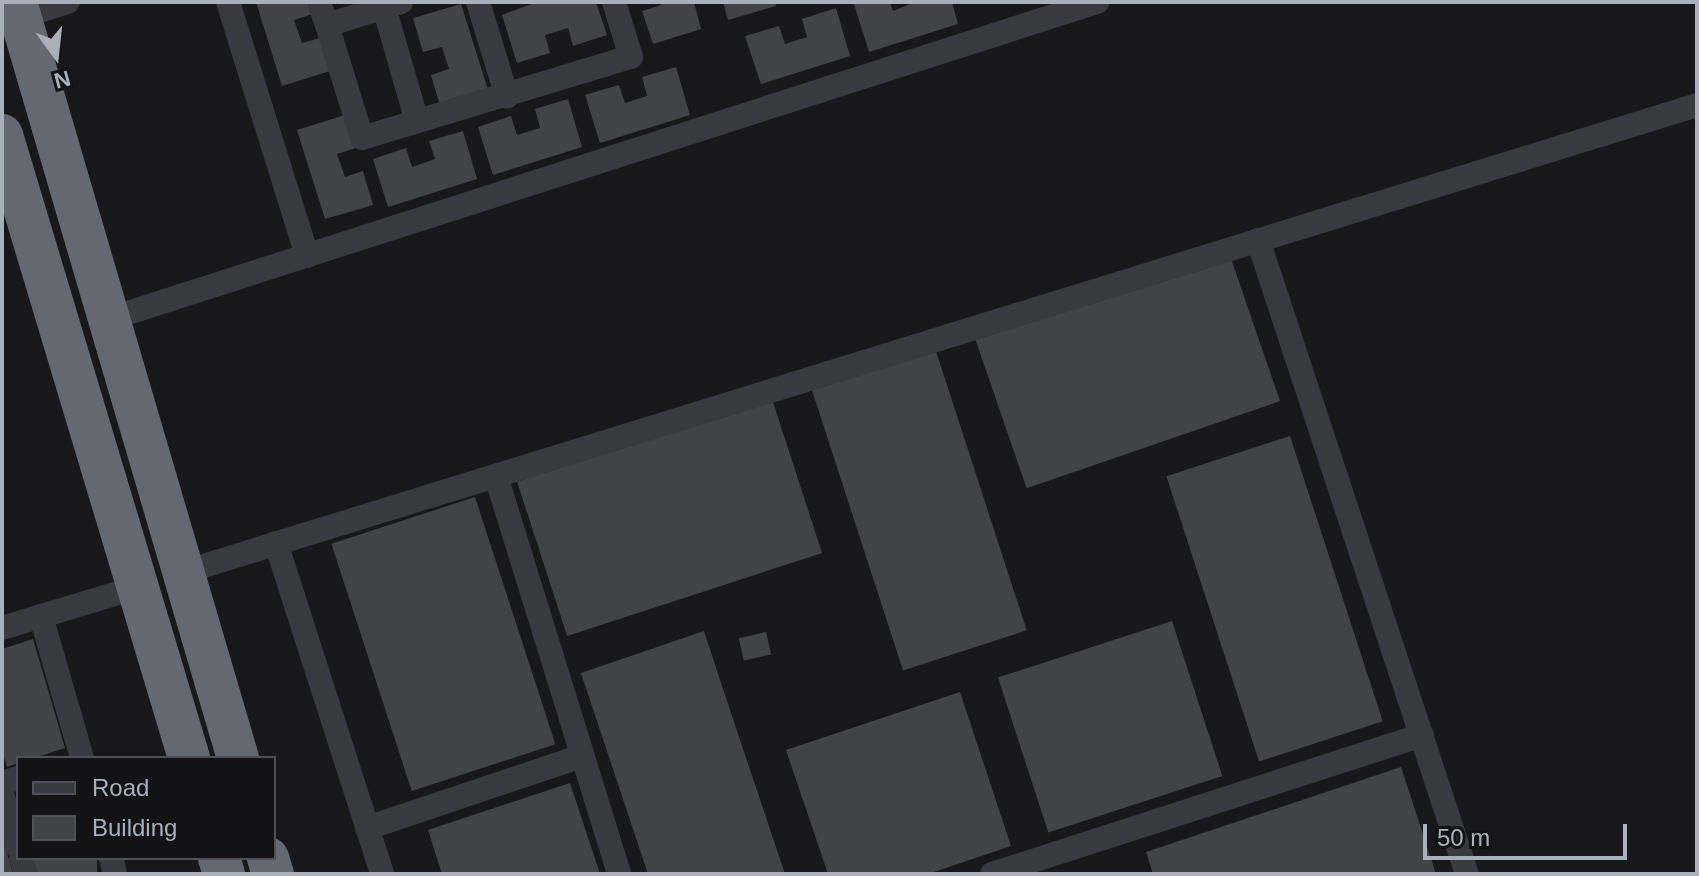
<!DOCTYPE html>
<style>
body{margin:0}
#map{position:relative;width:1699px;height:876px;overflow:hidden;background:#18181a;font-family:Arial,sans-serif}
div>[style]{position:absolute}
.building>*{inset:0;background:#424347;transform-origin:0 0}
.street>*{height:24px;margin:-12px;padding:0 12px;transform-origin:12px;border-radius:12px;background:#393a3f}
.highway>*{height:42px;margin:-21px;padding:0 21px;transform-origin:21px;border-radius:21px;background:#656870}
span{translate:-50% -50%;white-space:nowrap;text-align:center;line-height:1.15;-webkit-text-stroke:6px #131315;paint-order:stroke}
.frame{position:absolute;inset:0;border:4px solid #aaafba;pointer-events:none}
.legend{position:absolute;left:16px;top:756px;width:260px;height:104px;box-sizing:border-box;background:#131315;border:2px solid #4f5157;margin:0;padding:10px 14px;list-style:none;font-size:24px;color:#aaafba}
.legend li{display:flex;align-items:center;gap:16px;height:40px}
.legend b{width:40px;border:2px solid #4f5157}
.north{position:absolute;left:16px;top:16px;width:80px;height:80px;-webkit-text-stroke:6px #131315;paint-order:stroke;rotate:165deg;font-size:22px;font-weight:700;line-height:32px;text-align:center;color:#aaafba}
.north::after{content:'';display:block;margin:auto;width:28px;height:36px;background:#aaafba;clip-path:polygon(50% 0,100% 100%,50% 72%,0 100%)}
.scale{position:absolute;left:1423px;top:824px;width:204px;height:36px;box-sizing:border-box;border:4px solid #aaafba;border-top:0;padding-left:10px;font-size:24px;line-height:28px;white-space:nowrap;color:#aaafba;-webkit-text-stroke:6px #131315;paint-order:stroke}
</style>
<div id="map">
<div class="building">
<i style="clip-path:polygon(256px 2px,309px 2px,313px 14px,294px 20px,302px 43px,320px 38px,330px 71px,282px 86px)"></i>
<i style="clip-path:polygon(537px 2px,596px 2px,607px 35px,573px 46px,568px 28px,545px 35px,550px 53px,517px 63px,502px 15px)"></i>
<i style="clip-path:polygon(660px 2px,694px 2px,701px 29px,653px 44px,642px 11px,661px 5px)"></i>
<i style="clip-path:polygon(723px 2px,775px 2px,776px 6px,728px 20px)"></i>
<i style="clip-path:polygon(861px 2px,890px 2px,893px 11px,915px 2px,952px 2px,958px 24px,869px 52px,854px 4px)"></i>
<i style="clip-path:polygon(461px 4px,489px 93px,441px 109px,431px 75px,449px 69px,442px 47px,423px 52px,413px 18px)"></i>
<i style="clip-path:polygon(836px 8px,850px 56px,761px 84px,745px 36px,779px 26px,785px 44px,807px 37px,802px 19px)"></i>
<i style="clip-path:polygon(676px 67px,690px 115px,600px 143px,585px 95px,619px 85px,625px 103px,647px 96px,642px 77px)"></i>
<i style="clip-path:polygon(568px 99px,582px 147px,493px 175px,478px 127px,511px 116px,517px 135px,540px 128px,535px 109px)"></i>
<i style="clip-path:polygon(345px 115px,356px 148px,337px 154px,345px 177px,363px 171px,373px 205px,325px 219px,297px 130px)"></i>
<i style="clip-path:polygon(463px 131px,477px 179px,388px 207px,373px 159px,406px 148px,412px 167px,435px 159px,429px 141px)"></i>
<i style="left:1227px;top:247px;width:163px;height:268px;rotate:71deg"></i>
<i style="left:934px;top:345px;width:300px;height:130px;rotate:72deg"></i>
<i style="left:772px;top:399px;width:162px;height:268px;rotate:72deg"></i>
<i style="left:1290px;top:436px;width:300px;height:130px;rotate:72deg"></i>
<i style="left:475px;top:497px;width:260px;height:151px;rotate:72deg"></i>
<i style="left:1172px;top:621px;width:163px;height:183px;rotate:72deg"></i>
<i style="clip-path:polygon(704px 631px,727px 701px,785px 874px,648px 874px,581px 673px)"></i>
<i style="left:766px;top:632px;width:23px;height:28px;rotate:77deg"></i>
<i style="clip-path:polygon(33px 639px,65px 748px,34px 758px,18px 758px,18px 763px,7px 767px,2px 751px,2px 649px)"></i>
<i style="clip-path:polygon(960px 692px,1011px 846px,928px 874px,828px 874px,786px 750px)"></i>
<i style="clip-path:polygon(1401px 767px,1436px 874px,1153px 874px,1146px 852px)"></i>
<i style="clip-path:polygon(570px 783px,600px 874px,442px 874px,428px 830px)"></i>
<i style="clip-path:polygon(3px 839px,13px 874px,2px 874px)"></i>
<i style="left:34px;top:858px;width:63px;height:16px"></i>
</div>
<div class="street">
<i style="left:228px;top:2px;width:266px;rotate:72.7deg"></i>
<i style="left:319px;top:2px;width:24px;rotate:71deg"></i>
<i style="left:401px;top:2px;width:77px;rotate:162.7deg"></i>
<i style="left:327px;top:25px;width:118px;rotate:72.8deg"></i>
<i style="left:362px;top:138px;width:281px;rotate:-16.8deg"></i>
<i style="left:631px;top:57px;width:58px;rotate:-107.2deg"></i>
<i style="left:478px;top:2px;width:99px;rotate:73deg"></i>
<i style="left:384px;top:7px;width:119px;rotate:73.9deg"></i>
<i style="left:20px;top:17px;width:50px;rotate:-17.4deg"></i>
<i style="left:1258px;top:240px;width:668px;rotate:71.76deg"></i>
<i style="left:109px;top:319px;width:1038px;rotate:-17.79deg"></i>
<i style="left:496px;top:476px;width:417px;rotate:72.8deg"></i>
<i style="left:276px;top:543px;width:348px;rotate:72.2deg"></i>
<i style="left:184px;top:572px;width:1583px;rotate:-17.15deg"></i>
<i style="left:41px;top:616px;width:148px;rotate:73.9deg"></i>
<i style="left:2px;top:628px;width:142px;rotate:-16.8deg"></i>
<i style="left:2px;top:783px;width:17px;rotate:-17deg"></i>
<i style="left:2px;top:794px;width:56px;rotate:73.5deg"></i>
<i style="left:367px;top:828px;width:227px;rotate:-18.5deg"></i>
<i style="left:21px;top:858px;width:17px;rotate:73deg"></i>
<i style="left:111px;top:858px;width:16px;rotate:76deg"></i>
<i style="left:992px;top:874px;width:452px;rotate:-17.9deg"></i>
</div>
<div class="highway">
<i style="left:16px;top:2px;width:788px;rotate:73.64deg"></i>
<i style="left:2px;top:135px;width:650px;rotate:73.29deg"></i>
<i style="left:219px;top:858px;width:17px;rotate:73deg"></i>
<i style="left:268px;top:858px;width:17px;rotate:73deg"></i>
</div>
<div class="frame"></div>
<ul class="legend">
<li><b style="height:10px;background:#393a3f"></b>Road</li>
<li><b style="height:22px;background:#424347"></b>Building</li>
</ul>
<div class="north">N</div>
<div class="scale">50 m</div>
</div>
